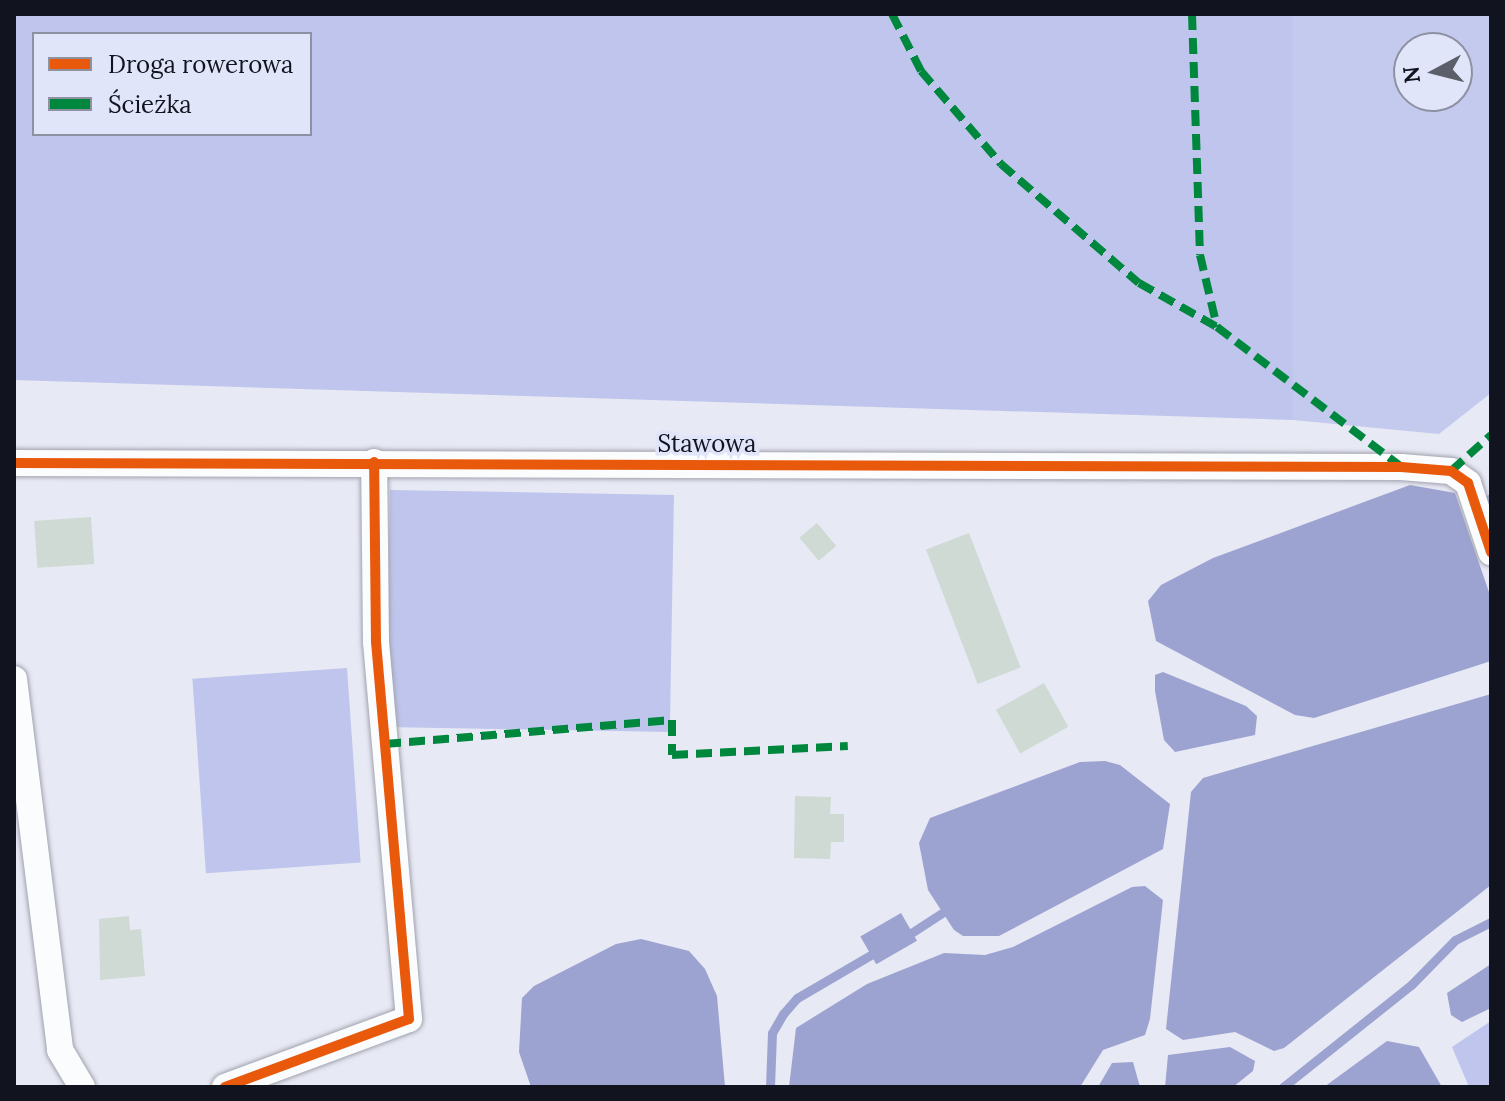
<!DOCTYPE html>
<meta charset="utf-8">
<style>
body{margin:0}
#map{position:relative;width:1505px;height:1101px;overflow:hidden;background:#e7e9f4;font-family:Lora,serif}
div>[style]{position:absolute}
.green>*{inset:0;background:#c4caee}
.forest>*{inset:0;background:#bfc5ec;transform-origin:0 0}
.water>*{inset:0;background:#9da3d0;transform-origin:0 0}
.stream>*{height:9px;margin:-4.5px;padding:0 4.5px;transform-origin:4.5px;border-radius:4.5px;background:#9da3d0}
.building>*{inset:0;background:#cfdad4;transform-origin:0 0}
.roads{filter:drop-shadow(0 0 2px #a1a3ae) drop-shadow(0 0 2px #a1a3ae)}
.minor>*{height:26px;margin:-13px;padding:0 13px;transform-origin:13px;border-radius:13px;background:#fbfcfd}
.quiet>*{height:8px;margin-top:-4px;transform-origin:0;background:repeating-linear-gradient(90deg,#00873e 0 16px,transparent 0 24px)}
.cycleway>*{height:10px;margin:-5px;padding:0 5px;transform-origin:5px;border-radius:5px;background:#e8590c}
span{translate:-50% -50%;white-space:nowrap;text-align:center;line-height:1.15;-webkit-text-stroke:7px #e1e5fa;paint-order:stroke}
.street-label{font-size:24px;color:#11131e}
.frame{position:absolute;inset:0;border:16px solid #11131e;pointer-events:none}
.legend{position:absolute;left:32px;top:32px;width:280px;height:104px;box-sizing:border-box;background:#e1e5fa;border:2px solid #8e91a2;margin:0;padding:10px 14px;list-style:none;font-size:24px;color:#11131e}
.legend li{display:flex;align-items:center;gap:16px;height:40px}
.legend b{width:40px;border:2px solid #8e91a2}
.north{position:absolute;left:1393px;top:32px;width:80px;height:80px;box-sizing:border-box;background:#e1e5fa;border:2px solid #8e91a2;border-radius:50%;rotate:263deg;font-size:22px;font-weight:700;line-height:32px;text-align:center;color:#11131e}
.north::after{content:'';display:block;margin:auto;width:28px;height:36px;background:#5c5e69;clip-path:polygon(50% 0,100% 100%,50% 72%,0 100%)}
</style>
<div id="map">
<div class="green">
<i style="clip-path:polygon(evenodd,1293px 14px,1491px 14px,1491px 393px,1439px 434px,1293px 420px,1293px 14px,1409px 48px,1457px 48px,1457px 96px,1409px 96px,1409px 48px)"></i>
</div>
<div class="forest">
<i style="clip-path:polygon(evenodd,14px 14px,1293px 14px,1293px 420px,14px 380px,14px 14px,34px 34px,310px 34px,310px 134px,34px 134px,34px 34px)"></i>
<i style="left:390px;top:490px;width:284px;height:237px;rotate:1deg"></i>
<i style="left:347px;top:668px;width:195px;height:155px;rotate:86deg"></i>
<i style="clip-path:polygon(1491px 1021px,1491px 1087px,1469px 1087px,1452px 1047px)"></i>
</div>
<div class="water">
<i style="clip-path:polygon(1410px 485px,1455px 493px,1491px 598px,1491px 661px,1314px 718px,1295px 715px,1156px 641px,1148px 601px,1161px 585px,1213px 558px)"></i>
<i style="clip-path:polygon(1163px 672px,1246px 706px,1257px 716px,1255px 735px,1175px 752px,1164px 740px,1155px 691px,1155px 675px)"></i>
<i style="clip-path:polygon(1491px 694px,1491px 885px,1284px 1048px,1274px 1051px,1235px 1032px,1183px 1040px,1166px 1029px,1191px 792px,1203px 778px)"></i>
<i style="clip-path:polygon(1105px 761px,1120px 765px,1170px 804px,1163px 849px,999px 936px,963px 936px,954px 930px,928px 890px,919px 843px,930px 818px,1080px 762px)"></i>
<i style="clip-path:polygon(1145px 886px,1163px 900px,1150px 1019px,1145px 1035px,1103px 1050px,1080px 1087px,789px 1087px,796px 1028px,867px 984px,944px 953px,985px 955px,1013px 947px,1132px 887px)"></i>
<i style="left:901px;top:913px;width:32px;height:47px;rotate:60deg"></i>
<i style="clip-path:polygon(641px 939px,689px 951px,705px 969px,717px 996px,725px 1087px,531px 1087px,519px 1052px,522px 998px,534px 986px,616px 944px)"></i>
<i style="clip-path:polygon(1491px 964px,1491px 1008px,1462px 1022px,1451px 1015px,1447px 993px)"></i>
<i style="clip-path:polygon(1387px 1041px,1419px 1047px,1442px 1087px,1324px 1087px)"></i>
<i style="clip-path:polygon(1230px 1047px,1255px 1061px,1253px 1071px,1233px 1087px,1165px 1087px,1168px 1055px)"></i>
<i style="clip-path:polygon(1133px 1062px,1140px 1087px,1098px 1087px,1112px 1063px)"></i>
</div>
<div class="stream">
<i style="left:1489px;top:499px;width:5px;rotate:68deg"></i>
<i style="left:905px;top:937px;width:44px;rotate:-33deg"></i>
<i style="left:770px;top:1087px;width:54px;rotate:-87.9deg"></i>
<i style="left:772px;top:1033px;width:22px;rotate:-60deg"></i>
<i style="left:783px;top:1014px;width:21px;rotate:-49deg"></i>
<i style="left:797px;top:998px;width:89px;rotate:-30.3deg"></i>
<i style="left:1283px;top:1087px;width:164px;rotate:-38.6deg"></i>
<i style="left:1411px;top:985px;width:63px;rotate:-45.6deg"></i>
<i style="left:1455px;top:940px;width:40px;rotate:-26.6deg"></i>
</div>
<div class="building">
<i style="left:91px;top:517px;width:47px;height:57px;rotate:86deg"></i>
<i style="left:817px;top:523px;width:30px;height:23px;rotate:50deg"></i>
<i style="left:969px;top:533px;width:144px;height:46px;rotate:69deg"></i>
<i style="left:1044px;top:683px;width:50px;height:55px;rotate:61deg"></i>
<i style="clip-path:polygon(795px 796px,831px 797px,830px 814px,844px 814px,844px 842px,831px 842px,830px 859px,794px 858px)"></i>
<i style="clip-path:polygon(129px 916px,130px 930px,141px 929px,145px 976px,100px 980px,99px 919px)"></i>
</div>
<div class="roads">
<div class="minor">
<i style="left:14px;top:463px;width:1387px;rotate:0.17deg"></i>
<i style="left:1401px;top:467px;width:50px;rotate:4.6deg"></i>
<i style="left:1451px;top:471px;width:21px;rotate:35deg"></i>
<i style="left:1468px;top:483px;width:73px;rotate:71.6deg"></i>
<i style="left:14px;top:679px;width:374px;rotate:82.9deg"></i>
<i style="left:60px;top:1050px;width:43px;rotate:59.3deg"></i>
<i style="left:225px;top:1087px;width:196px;rotate:-20.3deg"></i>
<i style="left:409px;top:1019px;width:378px;rotate:-95deg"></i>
<i style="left:376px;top:642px;width:180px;rotate:-90.6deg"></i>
</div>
</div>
<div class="quiet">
<i style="left:892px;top:14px;width:64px;rotate:63deg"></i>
<i style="left:921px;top:71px;width:123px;rotate:49.3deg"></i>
<i style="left:1001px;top:164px;width:182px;rotate:40.8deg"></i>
<i style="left:1139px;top:283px;width:90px;rotate:29.4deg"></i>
<i style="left:1217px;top:327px;width:230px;rotate:37.2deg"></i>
<i style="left:1192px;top:14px;width:241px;rotate:88.1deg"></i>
<i style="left:1200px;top:255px;width:74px;rotate:76.7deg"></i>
<i style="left:1451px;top:471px;width:54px;rotate:-42deg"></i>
<i style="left:385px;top:744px;width:288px;rotate:-4.8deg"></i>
<i style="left:672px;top:720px;width:35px;rotate:90deg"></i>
<i style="left:672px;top:755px;width:176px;rotate:-2.9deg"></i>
</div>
<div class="cycleway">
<i style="left:14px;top:463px;width:1387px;rotate:0.17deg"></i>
<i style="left:1401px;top:467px;width:50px;rotate:4.6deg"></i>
<i style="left:1451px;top:471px;width:21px;rotate:35deg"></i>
<i style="left:1468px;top:483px;width:73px;rotate:71.6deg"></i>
<i style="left:225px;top:1087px;width:196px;rotate:-20.3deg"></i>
<i style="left:409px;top:1019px;width:378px;rotate:-95deg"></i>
<i style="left:376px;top:642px;width:180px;rotate:-90.6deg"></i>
</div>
<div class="street-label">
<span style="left:707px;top:444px">Stawowa</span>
</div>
<div class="frame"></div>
<ul class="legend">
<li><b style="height:10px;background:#e8590c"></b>Droga rowerowa</li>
<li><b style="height:10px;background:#00873e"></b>Ścieżka</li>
</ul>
<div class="north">N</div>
</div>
